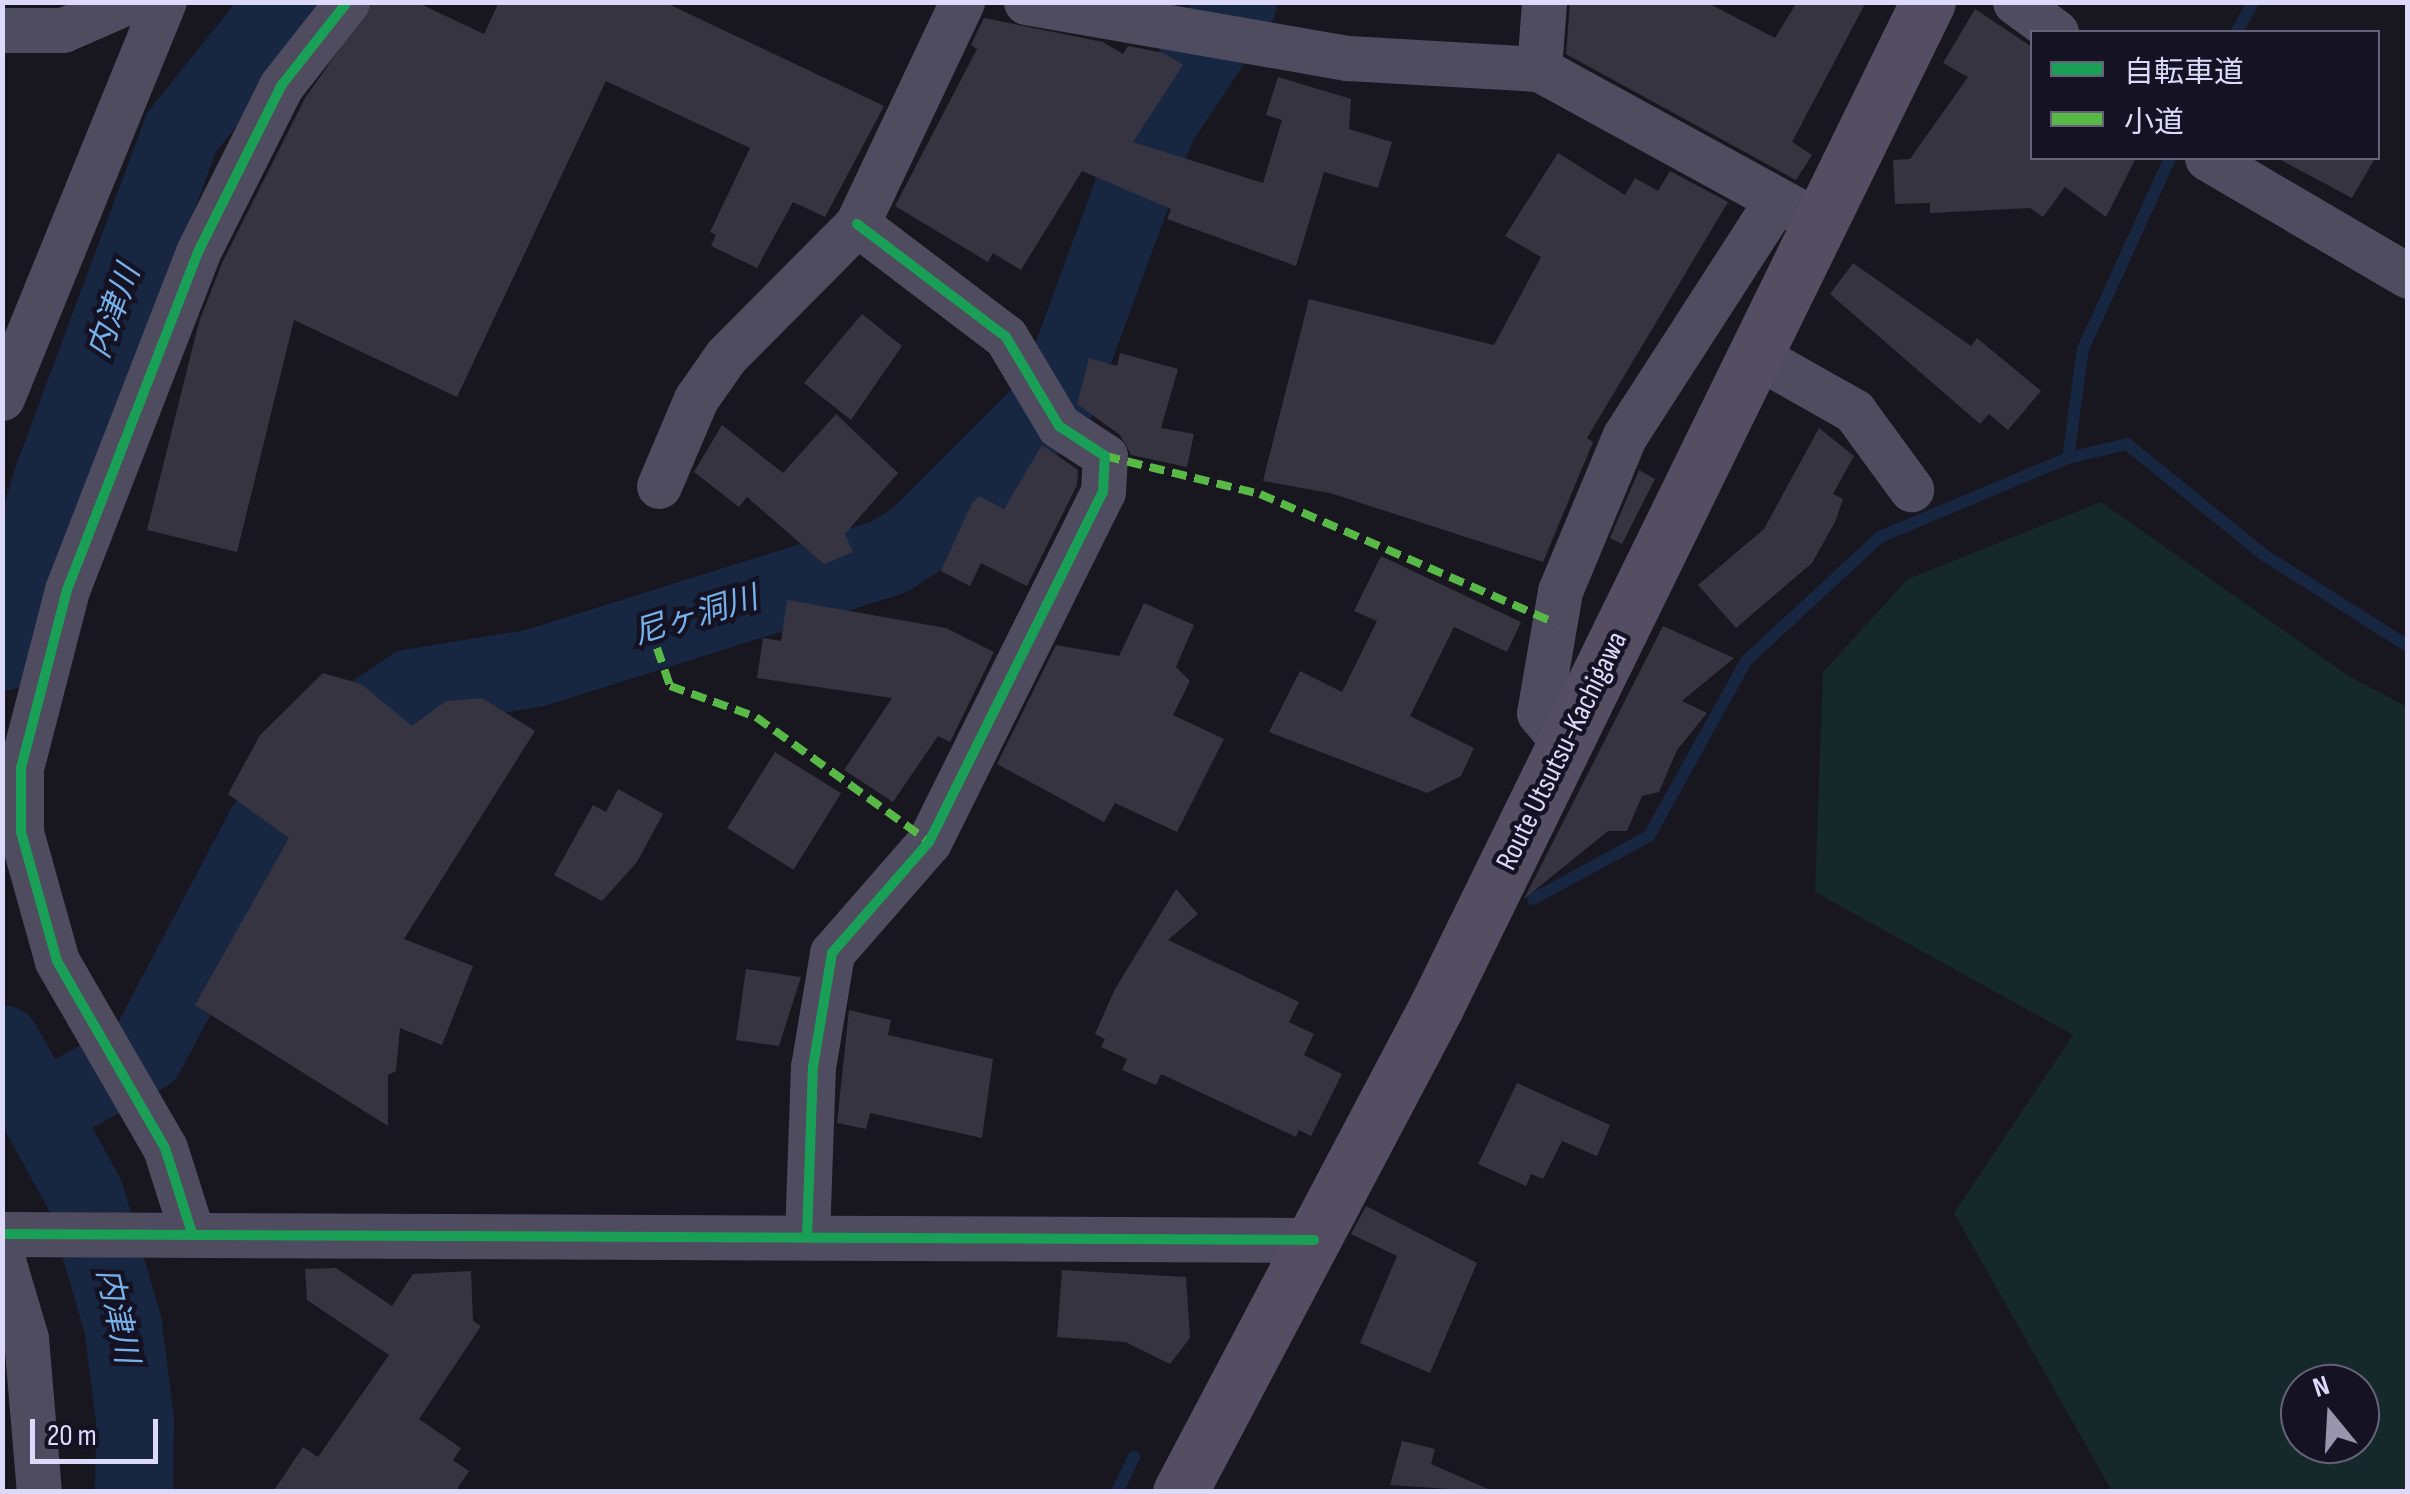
<!DOCTYPE html>
<meta charset="utf-8">
<style>
body{margin:0}
#map{position:relative;width:2410px;height:1494px;overflow:hidden;background:#18161f;font-family:"Sofia Sans Condensed","Noto Sans JP",sans-serif}
div>[style]{position:absolute}
.green>*{inset:0;background:#16292a}
.stream>*{height:12px;margin:-6px;padding:0 6px;transform-origin:6px;border-radius:6px;background:#172742}
.river>*{height:78px;margin:-39px;padding:0 39px;transform-origin:39px;border-radius:39px;background:#172742}
.building>*{inset:0;background:#363441;transform-origin:0 0}
.minor>*{height:45px;margin:-22.5px;padding:0 22.5px;transform-origin:22.5px;border-radius:22.5px;background:#4e4c5e}
.major>*{height:55px;margin:-27.5px;padding:0 27.5px;transform-origin:27.5px;border-radius:27.5px;background:#554d62}
.quiet>*{height:8px;margin-top:-4px;transform-origin:0;background:repeating-linear-gradient(90deg,#58b947 0 15px,transparent 0 23px)}
.cycleway>*{height:10px;margin:-5px;padding:0 5px;transform-origin:5px;border-radius:5px;background:#1a9f57}
span{translate:-50% -50%;white-space:nowrap;text-align:center;line-height:1.15;-webkit-text-stroke:9px #151223;paint-order:stroke}
.street-label{font-size:30px;color:#ddd9fa}
.water-label{font-size:32px;color:#75b1eb;font-style:italic}
.frame{position:absolute;inset:0;border:5px solid #ddd9fa;pointer-events:none}
.legend{position:absolute;left:2030px;top:30px;width:350px;height:130px;box-sizing:border-box;background:#151223;border:2px solid #656279;margin:0;padding:12px 18px;list-style:none;font-size:30px;color:#ddd9fa}
.legend li{display:flex;align-items:center;gap:20px;height:50px}
.legend b{width:50px;border:2px solid #656279}
.north{position:absolute;left:2280px;top:1364px;width:100px;height:100px;box-sizing:border-box;background:#151223;border:2px solid #656279;border-radius:50%;rotate:342deg;font-size:28px;font-weight:700;line-height:40px;text-align:center;color:#ddd9fa}
.north::after{content:'';display:block;margin:auto;width:35px;height:45px;background:#9895ad;clip-path:polygon(50% 0,100% 100%,50% 72%,0 100%)}
.scale{position:absolute;left:30px;top:1419px;width:128px;height:45px;box-sizing:border-box;border:5px solid #ddd9fa;border-top:0;padding-left:12px;font-size:30px;line-height:35px;white-space:nowrap;color:#ddd9fa;-webkit-text-stroke:8px #151223;paint-order:stroke}
</style>
<div id="map">
<div class="green">
<i style="clip-path:polygon(evenodd,2101px 502px,2347px 675px,2407px 707px,2407px 1491px,2112px 1491px,1954px 1213px,2073px 1035px,1815px 892px,1823px 672px,1908px 579px,2101px 502px,2300px 1384px,2360px 1384px,2360px 1444px,2300px 1444px,2300px 1384px)"></i>
</div>
<div class="stream">
<i style="left:2237px;top:32px;width:34px;rotate:-62deg"></i>
<i style="left:2068px;top:458px;width:61px;rotate:-13.3deg"></i>
<i style="left:2127px;top:444px;width:176px;rotate:39deg"></i>
<i style="left:2264px;top:555px;width:170px;rotate:32.3deg"></i>
<i style="left:1533px;top:899px;width:132px;rotate:-28.5deg"></i>
<i style="left:1649px;top:836px;width:200px;rotate:-61deg"></i>
<i style="left:1746px;top:661px;width:183px;rotate:-42.8deg"></i>
<i style="left:1880px;top:537px;width:204px;rotate:-22.8deg"></i>
<i style="left:2068px;top:458px;width:110px;rotate:-82.2deg"></i>
<i style="left:2083px;top:349px;width:210px;rotate:-65.5deg"></i>
<i style="left:1117px;top:1492px;width:39px;rotate:-64deg"></i>
</div>
<div class="river">
<i style="left:2px;top:652px;width:181px;rotate:-73.7deg"></i>
<i style="left:53px;top:478px;width:368px;rotate:-69.6deg"></i>
<i style="left:181px;top:133px;width:168px;rotate:-51.3deg"></i>
<i style="left:2px;top:1044px;width:172px;rotate:61.2deg"></i>
<i style="left:85px;top:1195px;width:135px;rotate:73.7deg"></i>
<i style="left:123px;top:1325px;width:96px;rotate:82.8deg"></i>
<i style="left:135px;top:1420px;width:72px;rotate:90.8deg"></i>
<i style="left:41px;top:1112px;width:120px;rotate:-29.3deg"></i>
<i style="left:146px;top:1053px;width:257px;rotate:-62.1deg"></i>
<i style="left:266px;top:826px;width:145px;rotate:-47deg"></i>
<i style="left:365px;top:720px;width:57px;rotate:-34.2deg"></i>
<i style="left:412px;top:688px;width:125px;rotate:-9.2deg"></i>
<i style="left:535px;top:668px;width:371px;rotate:-17.4deg"></i>
<i style="left:889px;top:557px;width:33px;rotate:-33deg"></i>
<i style="left:917px;top:539px;width:197px;rotate:-45deg"></i>
<i style="left:1056px;top:400px;width:295px;rotate:-69.8deg"></i>
<i style="left:1158px;top:123px;width:145px;rotate:-56.5deg"></i>
</div>
<div class="building">
<i style="clip-path:polygon(373px 2px,416px 2px,484px 34px,499px 2px,664px 2px,884px 106px,825px 217px,793px 202px,757px 268px,711px 246px,716px 235px,710px 232px,750px 148px,606px 81px,457px 397px,294px 320px,237px 552px,147px 530px,199px 322px,222px 263px,305px 98px)"></i>
<i style="clip-path:polygon(1570px 2px,1706px 2px,1775px 38px,1797px 2px,1866px 2px,1792px 142px,1812px 155px,1796px 180px,1566px 54px)"></i>
<i style="clip-path:polygon(1975px 9px,2032px 47px,2032px 158px,2136px 158px,2106px 217px,2065px 187px,2043px 217px,2030px 208px,1930px 213px,1930px 203px,1895px 204px,1893px 160px,1910px 159px,1968px 77px,1943px 63px)"></i>
<i style="clip-path:polygon(984px 18px,1103px 42px,1123px 54px,1128px 46px,1164px 53px,1183px 65px,1133px 142px,1263px 183px,1282px 120px,1266px 115px,1278px 77px,1351px 99px,1349px 129px,1392px 142px,1378px 188px,1324px 172px,1296px 266px,1167px 219px,1171px 209px,1082px 171px,1021px 270px,993px 253px,988px 262px,895px 206px,977px 49px,971px 45px)"></i>
<i style="clip-path:polygon(1558px 153px,1625px 195px,1635px 178px,1658px 191px,1670px 171px,1728px 202px,1587px 438px,1593px 442px,1543px 562px,1330px 493px,1263px 481px,1309px 299px,1494px 345px,1541px 257px,1505px 236px)"></i>
<i style="clip-path:polygon(2277px 158px,2375px 158px,2352px 198px)"></i>
<i style="clip-path:polygon(1853px 263px,1971px 346px,1977px 338px,2041px 391px,2008px 430px,1989px 414px,1980px 424px,1830px 294px)"></i>
<i style="clip-path:polygon(862px 314px,902px 346px,851px 420px,804px 383px)"></i>
<i style="clip-path:polygon(1120px 353px,1178px 369px,1161px 428px,1194px 434px,1187px 467px,1131px 455px,1120px 435px,1077px 404px,1089px 358px,1117px 366px)"></i>
<i style="clip-path:polygon(836px 414px,898px 473px,845px 534px,853px 552px,824px 564px,747px 497px,739px 507px,694px 472px,722px 425px,783px 473px)"></i>
<i style="clip-path:polygon(1819px 428px,1854px 456px,1833px 494px,1843px 499px,1835px 522px,1812px 563px,1736px 628px,1698px 585px,1764px 529px)"></i>
<i style="clip-path:polygon(1042px 445px,1078px 470px,1077px 485px,1027px 586px,981px 563px,970px 586px,941px 571px,972px 503px,979px 496px,1004px 509px)"></i>
<i style="clip-path:polygon(1639px 470px,1655px 479px,1622px 544px,1610px 538px)"></i>
<i style="clip-path:polygon(1381px 556px,1521px 622px,1507px 652px,1454px 627px,1410px 716px,1474px 748px,1461px 776px,1427px 793px,1269px 732px,1300px 671px,1342px 692px,1377px 621px,1354px 611px)"></i>
<i style="clip-path:polygon(787px 600px,946px 628px,994px 652px,950px 742px,938px 736px,893px 802px,844px 770px,892px 698px,757px 678px,763px 638px,781px 641px)"></i>
<i style="clip-path:polygon(1144px 603px,1194px 625px,1176px 667px,1190px 681px,1173px 715px,1224px 739px,1177px 832px,1115px 803px,1104px 822px,997px 764px,1056px 645px,1119px 656px)"></i>
<i style="clip-path:polygon(1663px 626px,1734px 658px,1682px 701px,1707px 713px,1677px 750px,1659px 792px,1642px 796px,1627px 831px,1608px 831px,1524px 899px)"></i>
<i style="clip-path:polygon(323px 673px,361px 684px,412px 726px,446px 701px,482px 698px,535px 731px,404px 939px,473px 966px,442px 1045px,400px 1028px,396px 1071px,388px 1075px,388px 1126px,195px 1005px,289px 838px,228px 794px,260px 735px)"></i>
<i style="left:775px;top:752px;width:78px;height:90px;rotate:32deg"></i>
<i style="clip-path:polygon(618px 789px,663px 814px,637px 862px,602px 901px,554px 875px,593px 805px,606px 812px)"></i>
<i style="clip-path:polygon(1176px 889px,1198px 914px,1168px 940px,1299px 1002px,1289px 1022px,1314px 1034px,1304px 1055px,1342px 1074px,1311px 1136px,1299px 1130px,1296px 1137px,1161px 1074px,1156px 1085px,1122px 1070px,1127px 1059px,1101px 1047px,1105px 1039px,1095px 1034px,1115px 989px)"></i>
<i style="clip-path:polygon(746px 969px,801px 977px,779px 1046px,736px 1040px)"></i>
<i style="clip-path:polygon(849px 1010px,891px 1020px,888px 1035px,993px 1059px,982px 1138px,870px 1113px,866px 1129px,837px 1123px)"></i>
<i style="clip-path:polygon(1517px 1083px,1610px 1125px,1597px 1156px,1562px 1141px,1543px 1179px,1531px 1174px,1526px 1186px,1478px 1164px)"></i>
<i style="clip-path:polygon(1366px 1206px,1477px 1263px,1430px 1373px,1360px 1343px,1397px 1256px,1351px 1234px)"></i>
<i style="clip-path:polygon(336px 1268px,392px 1306px,413px 1274px,471px 1271px,473px 1321px,481px 1326px,419px 1419px,461px 1448px,453px 1460px,469px 1471px,455px 1492px,273px 1492px,303px 1447px,318px 1457px,389px 1355px,307px 1300px,305px 1269px)"></i>
<i style="clip-path:polygon(1062px 1270px,1186px 1277px,1190px 1338px,1170px 1364px,1125px 1342px,1057px 1337px)"></i>
<i style="clip-path:polygon(1402px 1441px,1435px 1449px,1431px 1464px,1495px 1492px,1390px 1485px)"></i>
</div>
<div class="minor">
<i style="left:1026px;top:2px;width:327px;rotate:9.9deg"></i>
<i style="left:1348px;top:58px;width:191px;rotate:3.3deg"></i>
<i style="left:1539px;top:69px;width:320px;rotate:28.7deg"></i>
<i style="left:2015px;top:2px;width:51px;rotate:36.2deg"></i>
<i style="left:2px;top:30px;width:61px"></i>
<i style="left:63px;top:30px;width:70px;rotate:-23.6deg"></i>
<i style="left:1539px;top:69px;width:67px;rotate:-85.7deg"></i>
<i style="left:2207px;top:158px;width:233px;rotate:30.4deg"></i>
<i style="left:1755px;top:355px;width:114px;rotate:29.5deg"></i>
<i style="left:1854px;top:411px;width:97px;rotate:53.8deg"></i>
<i style="left:2px;top:398px;width:428px;rotate:-67.8deg"></i>
<i style="left:659px;top:486px;width:95px;rotate:-67deg"></i>
<i style="left:696px;top:399px;width:52px;rotate:-55.1deg"></i>
<i style="left:726px;top:356px;width:186px;rotate:-45.2deg"></i>
<i style="left:857px;top:224px;width:246px;rotate:-64.7deg"></i>
<i style="left:1565px;top:744px;width:40px;rotate:-130deg"></i>
<i style="left:1539px;top:713px;width:124px;rotate:-80.2deg"></i>
<i style="left:1560px;top:591px;width:167px;rotate:-67.4deg"></i>
<i style="left:1624px;top:437px;width:282px;rotate:-57.2deg"></i>
<i style="left:192px;top:1233px;width:89px;rotate:-107.6deg"></i>
<i style="left:165px;top:1148px;width:216px;rotate:-120deg"></i>
<i style="left:57px;top:961px;width:134px;rotate:-105.6deg"></i>
<i style="left:21px;top:832px;width:64px;rotate:-90deg"></i>
<i style="left:21px;top:768px;width:184px;rotate:-75.5deg"></i>
<i style="left:67px;top:590px;width:362px;rotate:-68.8deg"></i>
<i style="left:198px;top:252px;width:186px;rotate:-63.4deg"></i>
<i style="left:281px;top:86px;width:107px;rotate:-51.8deg"></i>
<i style="left:2px;top:1234px;width:1312px;rotate:0.26deg"></i>
<i style="left:807px;top:1237px;width:170px;rotate:-88deg"></i>
<i style="left:813px;top:1067px;width:116px;rotate:-80.5deg"></i>
<i style="left:832px;top:953px;width:147px;rotate:-48.9deg"></i>
<i style="left:929px;top:842px;width:391px;rotate:-63.6deg"></i>
<i style="left:1103px;top:492px;width:36px;rotate:-87deg"></i>
<i style="left:1105px;top:456px;width:55px;rotate:-146.9deg"></i>
<i style="left:1059px;top:426px;width:104px;rotate:-120.8deg"></i>
<i style="left:1006px;top:337px;width:187px;rotate:-142.8deg"></i>
<i style="left:2px;top:1257px;width:84px;rotate:73.5deg"></i>
<i style="left:26px;top:1338px;width:155px;rotate:85.2deg"></i>
</div>
<div class="major">
<i style="left:1180px;top:1492px;width:548px;rotate:-62.17deg"></i>
<i style="left:1436px;top:1007px;width:1119px;rotate:-63.92deg"></i>
</div>
<div class="quiet">
<i style="left:1105px;top:456px;width:160px;rotate:13.8deg"></i>
<i style="left:1260px;top:494px;width:322px;rotate:23.6deg"></i>
<i style="left:657px;top:648px;width:40px;rotate:71.1deg"></i>
<i style="left:670px;top:686px;width:91px;rotate:19.8deg"></i>
<i style="left:756px;top:717px;width:213px;rotate:35.8deg"></i>
</div>
<div class="cycleway">
<i style="left:192px;top:1233px;width:89px;rotate:-107.6deg"></i>
<i style="left:165px;top:1148px;width:216px;rotate:-120deg"></i>
<i style="left:57px;top:961px;width:134px;rotate:-105.6deg"></i>
<i style="left:21px;top:832px;width:64px;rotate:-90deg"></i>
<i style="left:21px;top:768px;width:184px;rotate:-75.5deg"></i>
<i style="left:67px;top:590px;width:362px;rotate:-68.8deg"></i>
<i style="left:198px;top:252px;width:186px;rotate:-63.4deg"></i>
<i style="left:281px;top:86px;width:107px;rotate:-51.8deg"></i>
<i style="left:2px;top:1234px;width:1312px;rotate:0.26deg"></i>
<i style="left:807px;top:1237px;width:170px;rotate:-88deg"></i>
<i style="left:813px;top:1067px;width:116px;rotate:-80.5deg"></i>
<i style="left:832px;top:953px;width:147px;rotate:-48.9deg"></i>
<i style="left:929px;top:842px;width:391px;rotate:-63.6deg"></i>
<i style="left:1103px;top:492px;width:36px;rotate:-87deg"></i>
<i style="left:1105px;top:456px;width:55px;rotate:-146.9deg"></i>
<i style="left:1059px;top:426px;width:104px;rotate:-120.8deg"></i>
<i style="left:1006px;top:337px;width:187px;rotate:-142.8deg"></i>
</div>
<div class="street-label">
<span style="left:1562px;top:751px;rotate:-64deg">Route Utsutsu-Kachigawa</span>
</div>
<div class="water-label">
<span style="left:115px;top:312px;rotate:-70deg">内津川</span>
<span style="left:696px;top:617px;rotate:-17deg">尼ヶ洞川</span>
<span style="left:116px;top:1316px;rotate:78deg">内津川</span>
</div>
<div class="frame"></div>
<ul class="legend">
<li><b style="height:12px;background:#1a9f57"></b>自転車道</li>
<li><b style="height:12px;background:#58b947"></b>小道</li>
</ul>
<div class="north">N</div>
<div class="scale">20 m</div>
</div>
